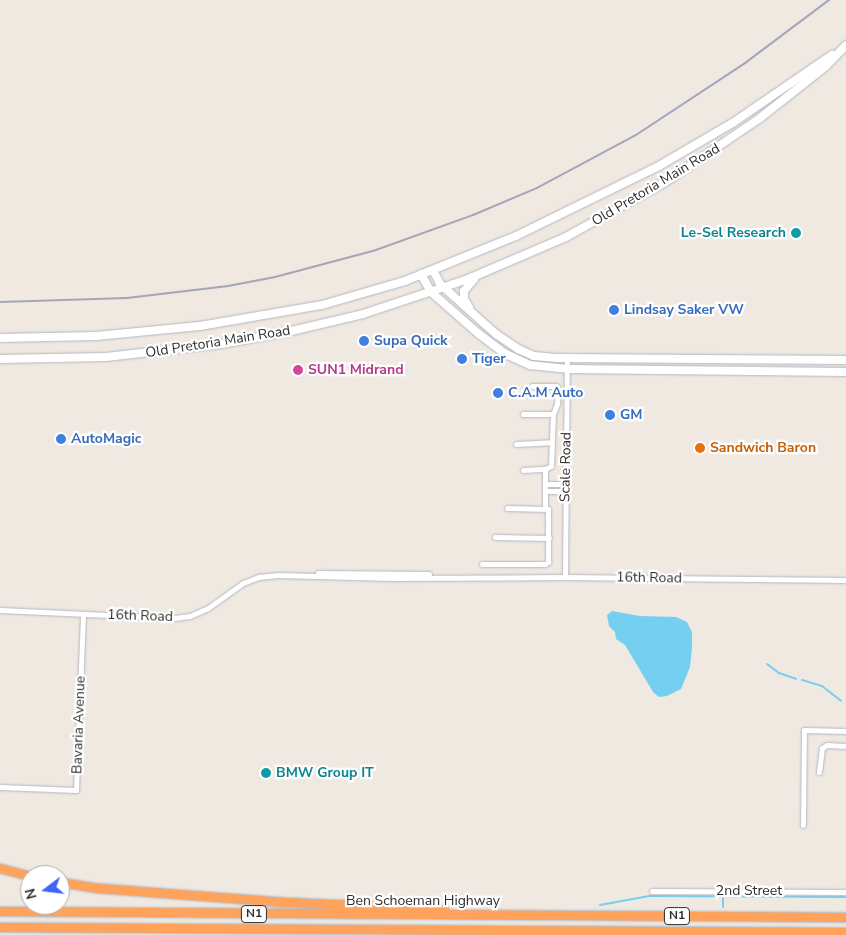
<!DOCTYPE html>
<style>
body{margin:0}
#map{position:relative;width:846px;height:935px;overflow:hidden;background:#efe9e1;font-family:"Nunito Sans",sans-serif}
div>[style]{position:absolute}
.water>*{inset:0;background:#75cff0}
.stream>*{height:2px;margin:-1px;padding:0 1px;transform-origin:1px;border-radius:1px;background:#75cff0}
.roads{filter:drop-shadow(0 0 1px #b4b7c1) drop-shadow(0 0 1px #b4b7c1)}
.minor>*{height:5px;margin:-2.5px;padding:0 2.5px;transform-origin:2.5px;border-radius:2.5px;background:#fff}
.secondary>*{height:8px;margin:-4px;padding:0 4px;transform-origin:4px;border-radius:4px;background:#fff}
.motorway>*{height:9px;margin:-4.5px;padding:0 4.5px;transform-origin:4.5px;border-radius:4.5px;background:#ffa35c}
.rail>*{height:2px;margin:-1px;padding:0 1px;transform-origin:1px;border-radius:1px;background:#a3a6b8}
.dots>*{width:14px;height:14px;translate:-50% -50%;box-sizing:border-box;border:2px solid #fff;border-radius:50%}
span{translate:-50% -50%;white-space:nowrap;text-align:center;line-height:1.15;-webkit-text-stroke:4.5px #fff;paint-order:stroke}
.shield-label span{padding:1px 4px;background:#fff;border:1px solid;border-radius:4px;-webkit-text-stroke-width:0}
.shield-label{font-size:12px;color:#2e2e2e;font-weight:700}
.street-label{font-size:14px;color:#2e2e2e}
.culture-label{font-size:14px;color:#0d838f;font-weight:700}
.right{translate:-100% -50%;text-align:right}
.left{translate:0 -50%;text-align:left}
.shop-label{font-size:14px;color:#366cbe;font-weight:700}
.hotel-label{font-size:14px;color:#b23c85;font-weight:700}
.food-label{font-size:14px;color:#c56008;font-weight:700}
.north{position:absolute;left:20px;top:865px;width:50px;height:50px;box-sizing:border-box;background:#fff;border:1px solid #ababab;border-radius:50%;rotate:255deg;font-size:14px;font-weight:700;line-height:20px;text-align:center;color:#2e2e2e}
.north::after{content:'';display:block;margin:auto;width:18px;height:22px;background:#4264fb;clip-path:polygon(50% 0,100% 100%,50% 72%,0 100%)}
</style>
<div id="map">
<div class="water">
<i style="clip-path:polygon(612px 611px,640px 616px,676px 617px,687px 622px,692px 632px,692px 648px,690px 667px,681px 689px,667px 696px,659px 697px,653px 692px,625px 645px,616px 639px,615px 632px,609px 626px,607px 615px)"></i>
</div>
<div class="stream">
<i style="left:767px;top:664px;width:15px;rotate:37deg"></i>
<i style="left:779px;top:673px;width:18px;rotate:19deg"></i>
<i style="left:802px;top:680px;width:21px;rotate:17deg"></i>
<i style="left:822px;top:686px;width:24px;rotate:38deg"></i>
<i style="left:723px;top:897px;width:10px;rotate:90deg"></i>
<i style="left:600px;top:905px;width:50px;rotate:-10.4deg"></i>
<i style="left:649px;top:896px;width:197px;rotate:0.3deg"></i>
</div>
<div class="roads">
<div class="minor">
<i style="left:532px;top:386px;width:24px"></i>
<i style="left:556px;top:386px;width:4px;rotate:56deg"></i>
<i style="left:558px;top:389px;width:15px;rotate:94deg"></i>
<i style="left:557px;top:404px;width:11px;rotate:112deg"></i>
<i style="left:553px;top:414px;width:52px;rotate:92.2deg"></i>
<i style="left:551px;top:466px;width:7px;rotate:153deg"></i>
<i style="left:545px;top:469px;width:39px;rotate:90deg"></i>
<i style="left:523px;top:414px;width:30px"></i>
<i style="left:516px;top:444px;width:35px;rotate:-3deg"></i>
<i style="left:523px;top:470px;width:22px;rotate:-3deg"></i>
<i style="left:545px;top:484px;width:21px"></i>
<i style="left:545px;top:491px;width:21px"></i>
<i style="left:495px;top:537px;width:54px;rotate:1.1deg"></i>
<i style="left:482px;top:564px;width:63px"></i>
<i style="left:545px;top:564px;width:4px;rotate:-34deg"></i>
<i style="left:548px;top:562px;width:53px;rotate:-90deg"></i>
<i style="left:548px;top:509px;width:41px;rotate:-178.6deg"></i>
<i style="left:318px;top:573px;width:111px;rotate:0.5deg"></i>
<i style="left:565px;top:577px;width:219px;rotate:-89.5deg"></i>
<i style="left:0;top:610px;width:174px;rotate:2.6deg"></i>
<i style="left:174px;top:618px;width:16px;rotate:-7deg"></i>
<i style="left:190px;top:616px;width:20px;rotate:-24deg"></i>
<i style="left:208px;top:608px;width:43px;rotate:-35.5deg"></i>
<i style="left:243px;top:583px;width:17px;rotate:-21deg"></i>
<i style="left:259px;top:577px;width:19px;rotate:-6deg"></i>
<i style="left:278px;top:575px;width:113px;rotate:1.5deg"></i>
<i style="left:391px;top:578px;width:174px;rotate:-0.3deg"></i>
<i style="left:565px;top:577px;width:281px;rotate:0.6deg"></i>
<i style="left:819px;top:772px;width:24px;rotate:-83deg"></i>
<i style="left:822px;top:748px;width:6px;rotate:-31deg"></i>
<i style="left:827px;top:745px;width:19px;rotate:3deg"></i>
<i style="left:0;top:787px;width:76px;rotate:2.3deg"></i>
<i style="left:76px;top:790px;width:176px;rotate:-87.7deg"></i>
<i style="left:803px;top:825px;width:95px;rotate:-89.4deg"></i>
<i style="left:804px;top:730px;width:42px;rotate:1.4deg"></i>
<i style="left:652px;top:891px;width:194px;rotate:0.3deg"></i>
</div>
<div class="secondary">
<i style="left:433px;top:270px;width:16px;rotate:63deg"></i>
<i style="left:440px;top:284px;width:75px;rotate:41.8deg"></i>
<i style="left:496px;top:334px;width:27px;rotate:34deg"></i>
<i style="left:518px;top:349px;width:17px;rotate:24deg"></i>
<i style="left:534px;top:356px;width:25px;rotate:5deg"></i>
<i style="left:559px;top:358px;width:287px;rotate:0.4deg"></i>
<i style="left:421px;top:274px;width:21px;rotate:61deg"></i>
<i style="left:431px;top:292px;width:64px;rotate:41.2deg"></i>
<i style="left:479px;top:334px;width:34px;rotate:37deg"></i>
<i style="left:506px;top:354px;width:26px;rotate:25deg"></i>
<i style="left:530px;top:365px;width:37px;rotate:6deg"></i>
<i style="left:567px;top:369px;width:279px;rotate:0.6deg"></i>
<i style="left:469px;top:307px;width:9px;rotate:-122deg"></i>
<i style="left:464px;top:299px;width:8px;rotate:-90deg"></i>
<i style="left:464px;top:291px;width:16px;rotate:-50deg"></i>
<i style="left:0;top:338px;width:96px;rotate:-1.2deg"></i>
<i style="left:96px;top:336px;width:104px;rotate:-5.5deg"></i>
<i style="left:200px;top:326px;width:124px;rotate:-9.8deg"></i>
<i style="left:322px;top:305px;width:86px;rotate:-16.1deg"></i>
<i style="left:405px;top:281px;width:120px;rotate:-22.1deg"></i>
<i style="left:516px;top:236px;width:159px;rotate:-26.1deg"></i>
<i style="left:659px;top:166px;width:87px;rotate:-30.4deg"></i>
<i style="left:734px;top:122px;width:119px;rotate:-34.4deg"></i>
<i style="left:0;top:359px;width:106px;rotate:-1.1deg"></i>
<i style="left:106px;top:357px;width:116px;rotate:-6.4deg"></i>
<i style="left:221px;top:344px;width:67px;rotate:-10.3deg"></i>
<i style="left:287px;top:332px;width:78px;rotate:-13.3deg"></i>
<i style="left:363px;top:314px;width:111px;rotate:-18.4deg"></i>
<i style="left:468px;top:279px;width:107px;rotate:-23.2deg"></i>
<i style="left:566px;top:237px;width:115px;rotate:-29deg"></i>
<i style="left:667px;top:181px;width:112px;rotate:-34.1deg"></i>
<i style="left:760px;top:118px;width:84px;rotate:-38.2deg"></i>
<i style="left:826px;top:66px;width:29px;rotate:-46deg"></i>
</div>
<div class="motorway">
<i style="left:0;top:868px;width:31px;rotate:15deg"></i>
<i style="left:60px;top:882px;width:39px;rotate:9deg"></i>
<i style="left:99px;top:888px;width:189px;rotate:4.3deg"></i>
<i style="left:287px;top:902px;width:157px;rotate:2.6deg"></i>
<i style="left:0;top:911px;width:846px;rotate:0.41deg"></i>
<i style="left:0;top:927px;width:846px;rotate:0.34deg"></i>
</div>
</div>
<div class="rail">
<i style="left:0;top:302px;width:127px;rotate:-1.8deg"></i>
<i style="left:127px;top:298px;width:102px;rotate:-6.8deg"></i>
<i style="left:228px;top:286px;width:48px;rotate:-10.8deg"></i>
<i style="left:275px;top:277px;width:101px;rotate:-14.9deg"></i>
<i style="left:373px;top:251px;width:106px;rotate:-19.8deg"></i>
<i style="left:473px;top:215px;width:69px;rotate:-22.9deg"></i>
<i style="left:537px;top:188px;width:112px;rotate:-28.2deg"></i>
<i style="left:636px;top:135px;width:131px;rotate:-33.4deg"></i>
<i style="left:745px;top:63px;width:105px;rotate:-36.9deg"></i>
</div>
<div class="dots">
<i style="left:796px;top:233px;background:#0f9aa8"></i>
<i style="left:614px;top:310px;background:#3f7fe0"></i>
<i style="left:364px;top:341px;background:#3f7fe0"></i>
<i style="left:462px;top:359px;background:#3f7fe0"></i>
<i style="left:298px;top:370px;background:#d1479c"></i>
<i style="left:498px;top:393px;background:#3f7fe0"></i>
<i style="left:610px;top:415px;background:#3f7fe0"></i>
<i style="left:61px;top:439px;background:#3f7fe0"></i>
<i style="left:700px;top:448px;background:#e8710a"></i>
<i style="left:266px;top:773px;background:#0f9aa8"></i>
</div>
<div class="shield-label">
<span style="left:254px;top:914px">N1</span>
<span style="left:677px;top:916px">N1</span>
</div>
<div class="street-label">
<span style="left:656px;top:185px;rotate:-31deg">Old Pretoria Main Road</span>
<span style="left:218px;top:342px;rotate:-9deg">Old Pretoria Main Road</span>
<span style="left:566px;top:467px;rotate:-89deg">Scale Road</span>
<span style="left:649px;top:578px;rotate:1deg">16th Road</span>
<span style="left:140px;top:616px;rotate:2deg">16th Road</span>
<span style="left:79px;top:725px;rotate:-88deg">Bavaria Avenue</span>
<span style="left:749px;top:891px">2nd Street</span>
<span style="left:423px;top:901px">Ben Schoeman Highway</span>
</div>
<div class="culture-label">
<span class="right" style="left:786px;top:233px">Le-Sel Research</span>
<span class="left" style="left:276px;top:773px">BMW Group IT</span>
</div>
<div class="shop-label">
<span class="left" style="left:624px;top:310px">Lindsay Saker VW</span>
<span class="left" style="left:374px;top:341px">Supa Quick</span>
<span class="left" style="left:472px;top:359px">Tiger</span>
<span class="left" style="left:508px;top:393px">C.A.M Auto</span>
<span class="left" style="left:620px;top:415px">GM</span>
<span class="left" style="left:71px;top:439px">AutoMagic</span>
</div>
<div class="hotel-label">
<span class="left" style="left:308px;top:370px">SUN1 Midrand</span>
</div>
<div class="food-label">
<span class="left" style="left:710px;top:448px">Sandwich Baron</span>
</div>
<div class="north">N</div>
</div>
